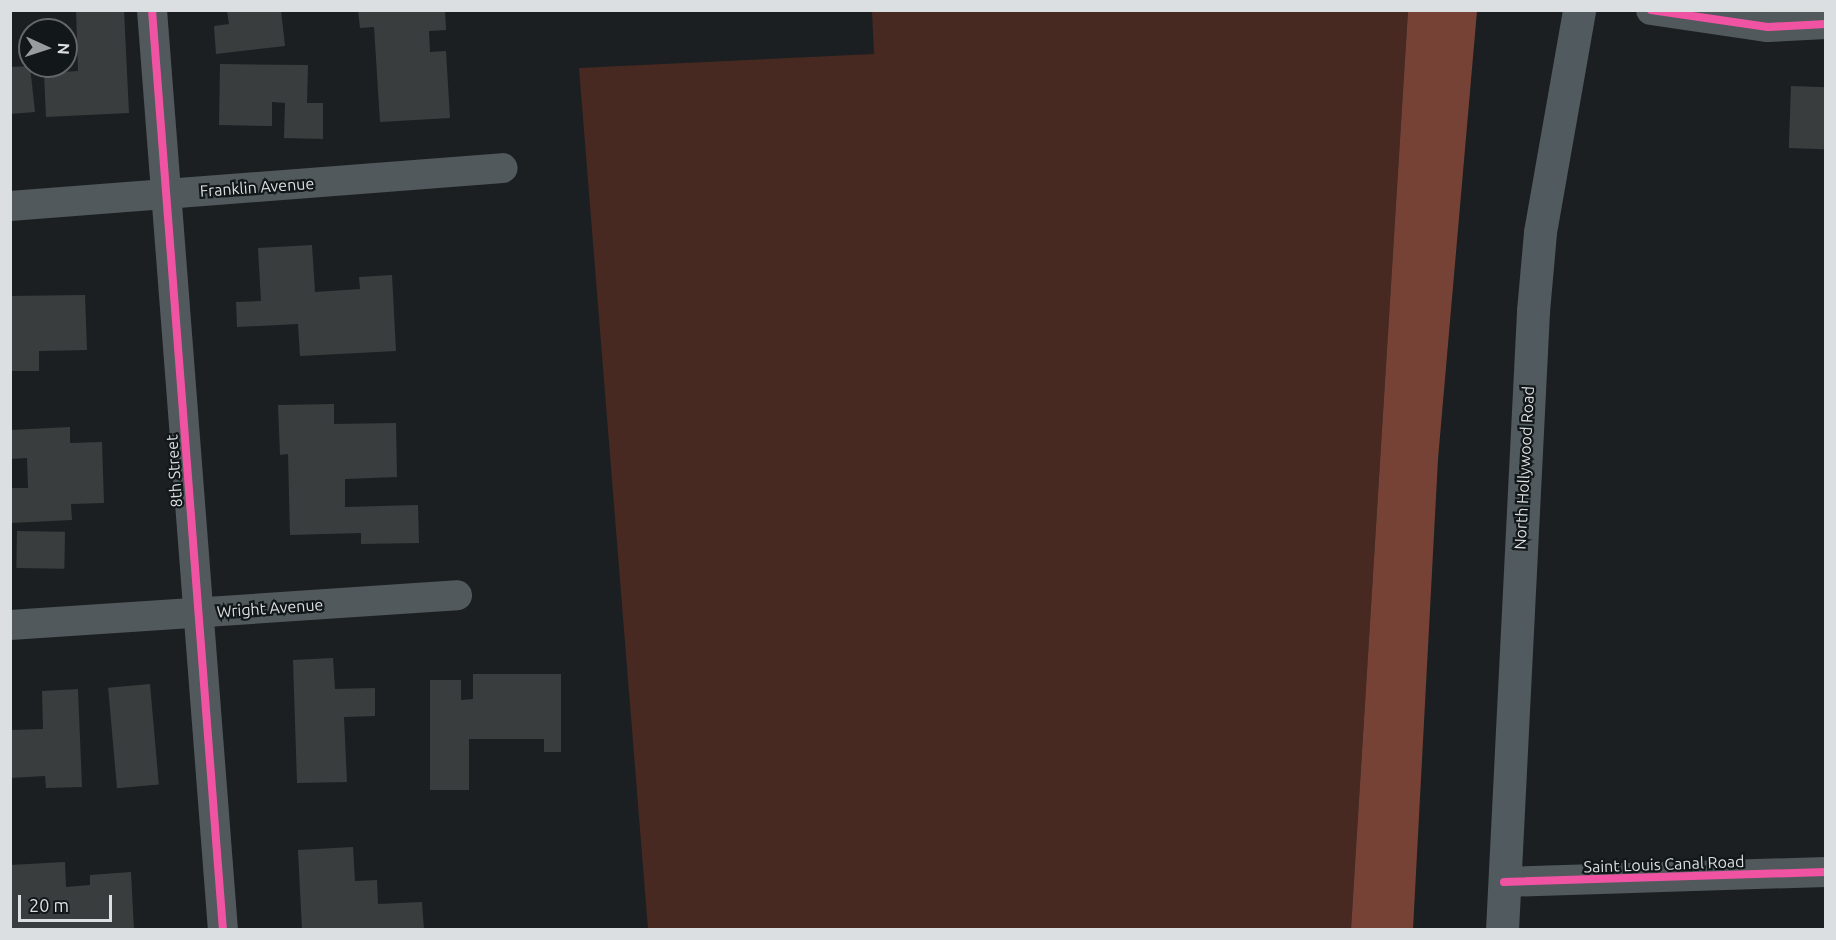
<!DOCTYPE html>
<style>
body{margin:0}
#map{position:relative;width:1836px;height:940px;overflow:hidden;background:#1c1f21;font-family:Ubuntu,sans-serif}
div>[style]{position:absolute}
.green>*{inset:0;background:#472922}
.water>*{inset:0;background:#764235}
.building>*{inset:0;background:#3a3d3e;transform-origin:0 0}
.minor>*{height:30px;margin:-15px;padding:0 15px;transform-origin:15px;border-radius:15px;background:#51595d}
.major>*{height:33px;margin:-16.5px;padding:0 16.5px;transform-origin:16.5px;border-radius:16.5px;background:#515a5e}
.cycleway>*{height:8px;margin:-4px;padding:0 4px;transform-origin:4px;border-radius:4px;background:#f153a3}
span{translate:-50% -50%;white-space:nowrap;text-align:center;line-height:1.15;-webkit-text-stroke:4.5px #121719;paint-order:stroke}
.street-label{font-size:16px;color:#dcdfe1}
.frame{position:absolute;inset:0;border:12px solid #dcdfe1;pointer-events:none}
.north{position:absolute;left:18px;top:18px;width:60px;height:60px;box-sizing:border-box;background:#121719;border:2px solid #636769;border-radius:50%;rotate:93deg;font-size:16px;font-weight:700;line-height:24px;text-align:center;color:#dcdfe1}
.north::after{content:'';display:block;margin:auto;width:21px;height:27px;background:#999c9e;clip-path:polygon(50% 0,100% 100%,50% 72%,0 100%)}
.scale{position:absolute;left:18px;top:895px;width:94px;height:27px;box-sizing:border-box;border:3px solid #dcdfe1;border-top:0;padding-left:8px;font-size:18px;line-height:21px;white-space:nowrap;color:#dcdfe1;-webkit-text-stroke:4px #121719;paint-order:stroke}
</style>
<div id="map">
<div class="green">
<i style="clip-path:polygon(872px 11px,1408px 11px,1351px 929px,648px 929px,579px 68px,874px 54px)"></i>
</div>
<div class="water">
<i style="clip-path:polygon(1408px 11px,1477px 11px,1438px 459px,1413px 929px,1351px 929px)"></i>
</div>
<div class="building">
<i style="clip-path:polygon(76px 10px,124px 10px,129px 113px,46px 117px,44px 73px,78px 71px)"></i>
<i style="clip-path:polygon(227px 10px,281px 10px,285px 46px,216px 54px,214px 26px,229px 24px)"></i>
<i style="clip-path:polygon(358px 10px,445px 10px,446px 30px,429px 31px,430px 52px,446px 51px,450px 118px,380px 122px,374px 27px,360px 28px)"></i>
<i style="clip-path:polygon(220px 64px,308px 65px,307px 103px,323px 103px,323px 139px,284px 138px,285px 103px,272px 102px,272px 126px,219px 125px)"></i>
<i style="clip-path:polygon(30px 66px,35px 112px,10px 114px,10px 67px)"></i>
<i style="left:1791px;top:86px;width:35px;height:62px;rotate:2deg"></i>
<i style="clip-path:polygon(312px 245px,315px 292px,360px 289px,359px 277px,392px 275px,396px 351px,300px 356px,298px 324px,237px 327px,236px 302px,261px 301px,258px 248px)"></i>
<i style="clip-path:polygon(85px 295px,87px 350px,39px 351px,39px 371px,10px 371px,10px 296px)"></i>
<i style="clip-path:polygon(334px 404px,334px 424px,396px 423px,397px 477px,345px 479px,345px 507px,418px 505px,419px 543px,361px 544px,361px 533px,290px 535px,288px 454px,280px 455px,278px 405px)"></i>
<i style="clip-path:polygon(70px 427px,70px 443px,102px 442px,104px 503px,71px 504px,72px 520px,10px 523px,10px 488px,28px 488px,27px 458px,10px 459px,10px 430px)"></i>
<i style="left:17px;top:531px;width:48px;height:37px;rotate:1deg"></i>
<i style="clip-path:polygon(333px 658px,335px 689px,375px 688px,375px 716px,344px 717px,347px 782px,297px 783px,293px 660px)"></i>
<i style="clip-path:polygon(473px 674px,561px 674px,561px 752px,544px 752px,544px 739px,469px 739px,469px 790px,430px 790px,430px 680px,461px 680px,461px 700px,473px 699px)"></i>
<i style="left:150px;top:684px;width:101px;height:42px;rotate:85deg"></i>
<i style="clip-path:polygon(78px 689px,82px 787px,46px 788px,45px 776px,10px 778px,10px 730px,43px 729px,42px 691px)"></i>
<i style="clip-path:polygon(353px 847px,355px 881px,377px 880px,378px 904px,422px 902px,424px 930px,302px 930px,298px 850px)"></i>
<i style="clip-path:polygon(65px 862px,66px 887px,90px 885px,90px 875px,131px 872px,134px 930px,10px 930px,10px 865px)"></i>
</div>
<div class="minor">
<i style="left:152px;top:10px;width:923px;rotate:85.59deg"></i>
<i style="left:1651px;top:10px;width:118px;rotate:8.3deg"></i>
<i style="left:1768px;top:27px;width:58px;rotate:-3deg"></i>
<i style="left:10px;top:206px;width:494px;rotate:-4.4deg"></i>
<i style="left:10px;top:625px;width:448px;rotate:-3.8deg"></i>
<i style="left:1504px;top:882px;width:322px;rotate:-1.8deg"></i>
</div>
<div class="major">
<i style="left:1502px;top:930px;width:620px;rotate:-87.13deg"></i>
<i style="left:1533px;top:311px;width:79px;rotate:-84.9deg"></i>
<i style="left:1540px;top:232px;width:225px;rotate:-80deg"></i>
</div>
<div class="cycleway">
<i style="left:152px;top:10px;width:923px;rotate:85.59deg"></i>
<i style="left:1651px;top:10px;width:118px;rotate:8.3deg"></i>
<i style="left:1768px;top:27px;width:58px;rotate:-3deg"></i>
<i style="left:1504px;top:882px;width:322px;rotate:-1.8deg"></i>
</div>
<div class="street-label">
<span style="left:257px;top:187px;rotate:-4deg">Franklin Avenue</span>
<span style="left:1524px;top:468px;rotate:-87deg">North Hollywood Road</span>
<span style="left:174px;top:471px;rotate:-94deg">8th Street</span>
<span style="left:270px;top:608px;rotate:-4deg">Wright Avenue</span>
<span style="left:1664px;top:864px;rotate:-2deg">Saint Louis Canal Road</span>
</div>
<div class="frame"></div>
<div class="north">N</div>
<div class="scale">20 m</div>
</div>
